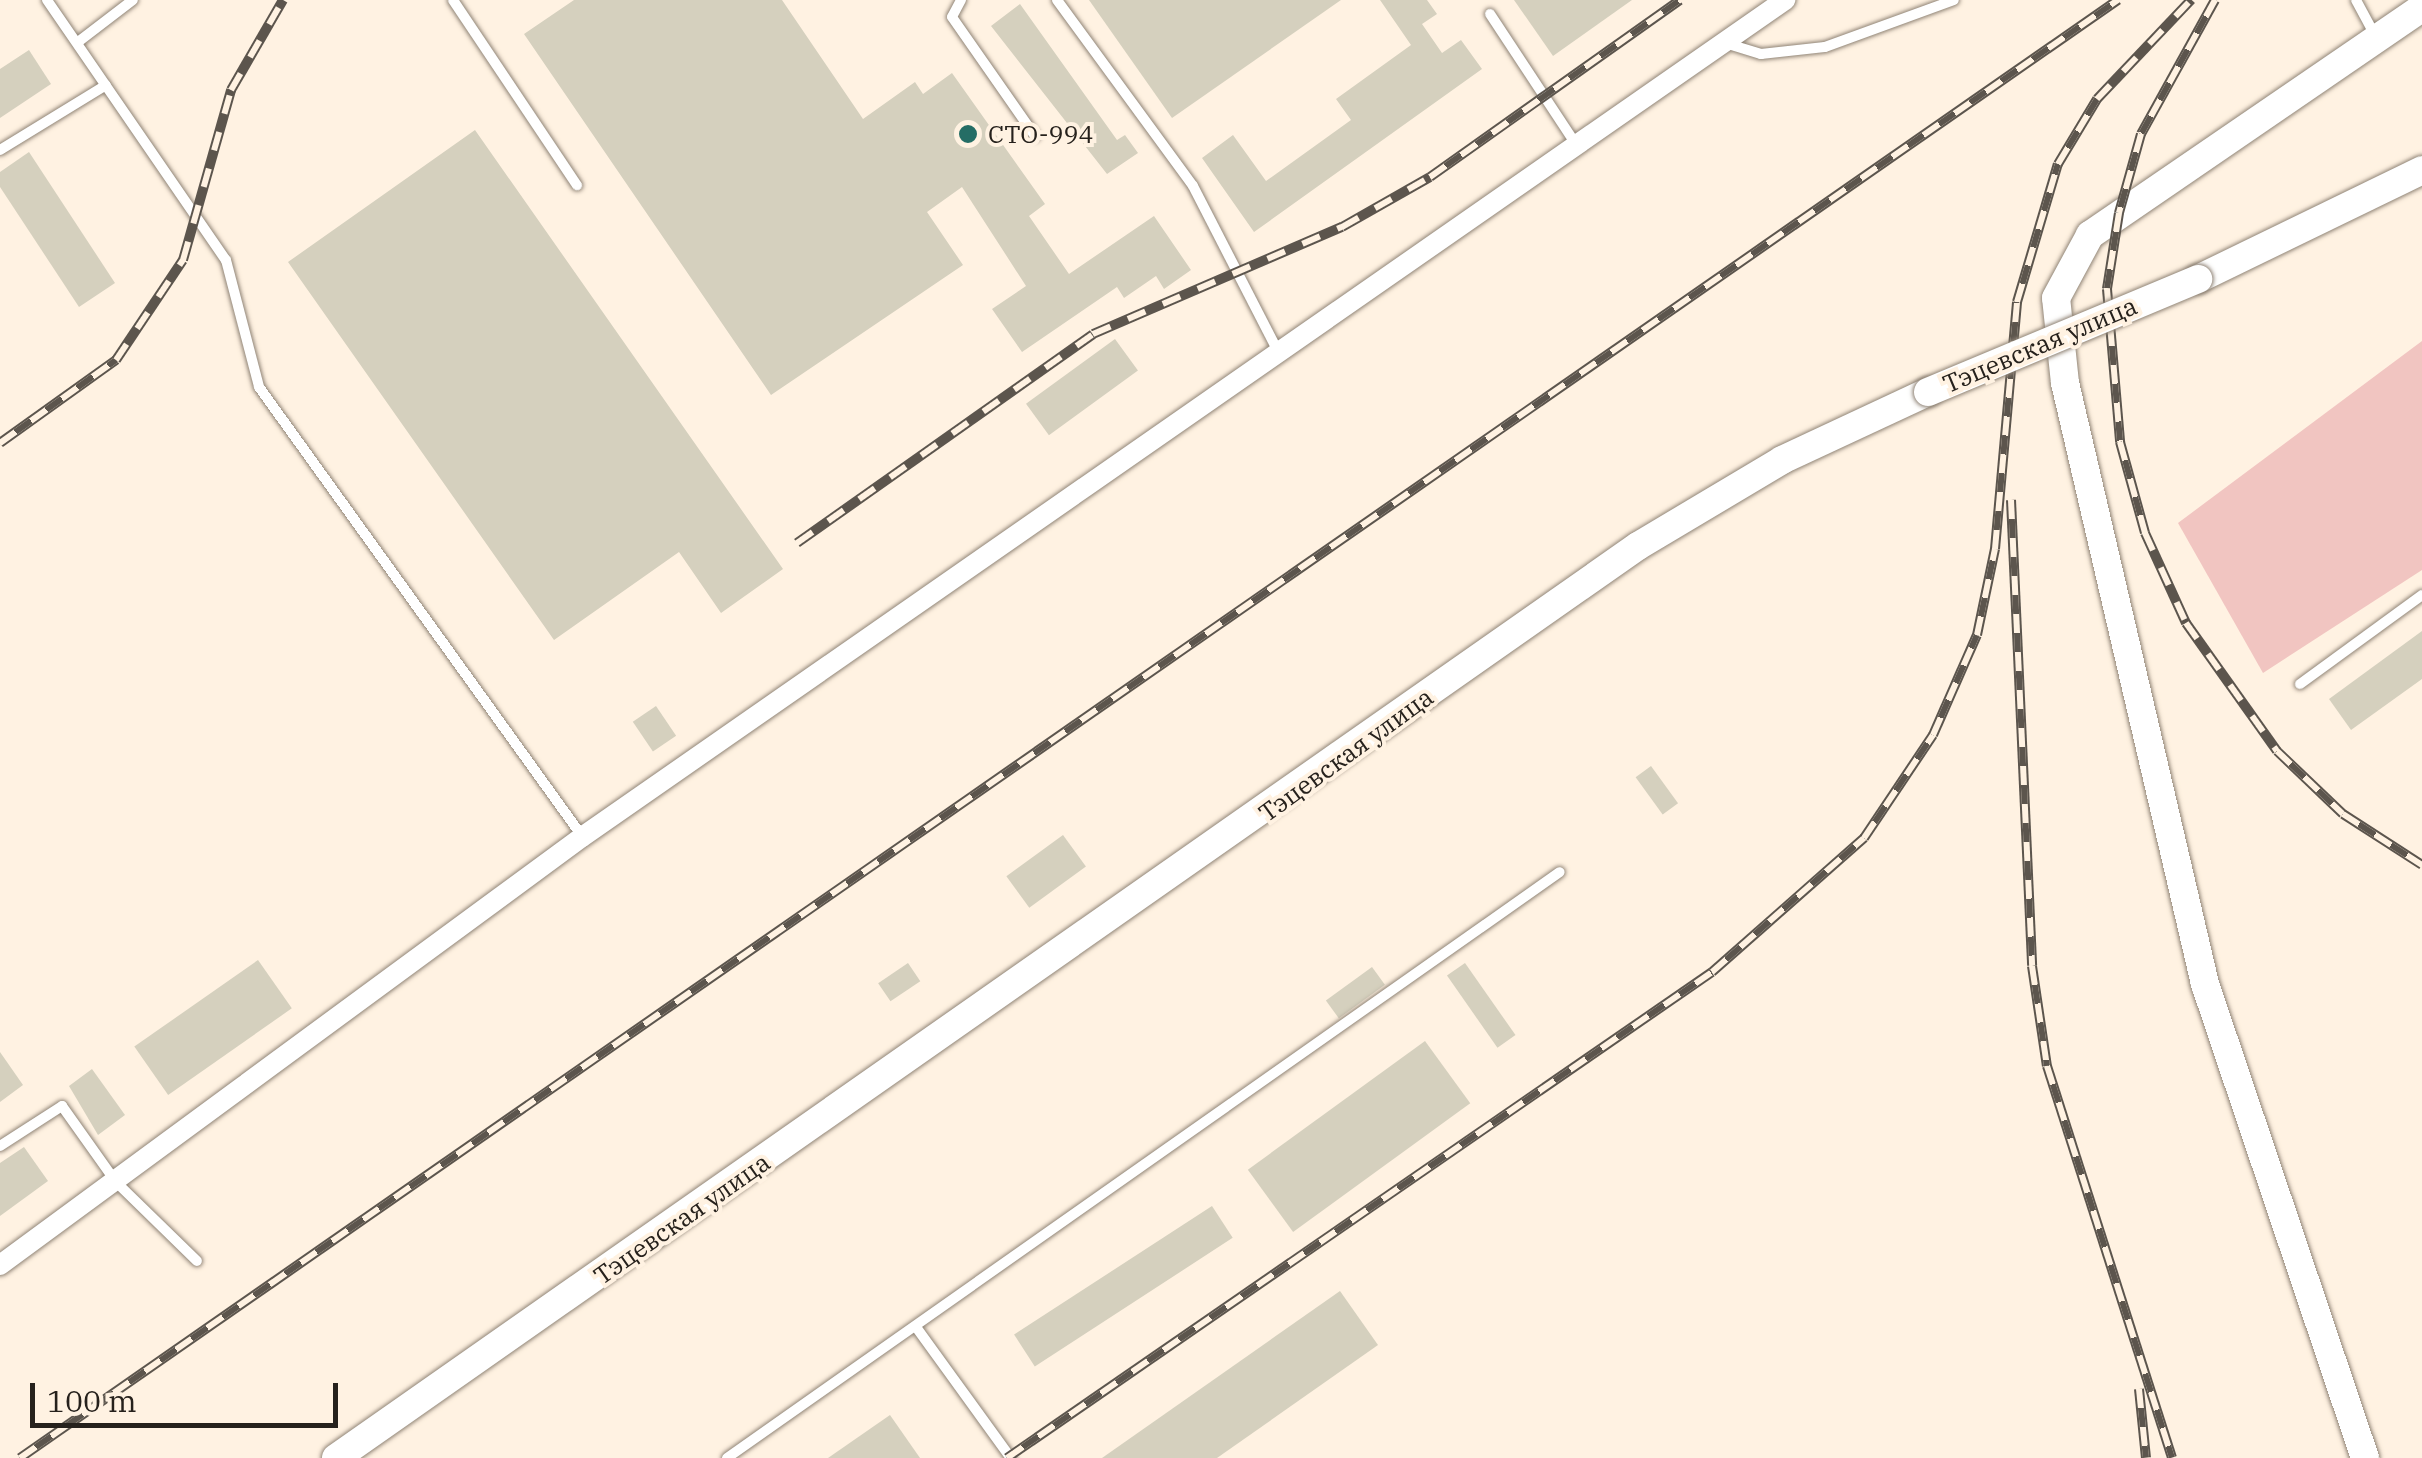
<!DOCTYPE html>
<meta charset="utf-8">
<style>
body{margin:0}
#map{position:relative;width:2422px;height:1458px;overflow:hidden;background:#fff2e2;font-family:"IBM Plex Serif",serif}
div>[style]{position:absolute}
.green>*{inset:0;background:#f1c5c1}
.building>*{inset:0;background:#d5d0be;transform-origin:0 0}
.roads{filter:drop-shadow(0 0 2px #908476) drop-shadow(0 0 2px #908476)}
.service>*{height:10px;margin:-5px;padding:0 5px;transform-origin:5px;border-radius:5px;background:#fff}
.minor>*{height:20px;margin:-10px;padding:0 10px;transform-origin:10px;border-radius:10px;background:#fff}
.tertiary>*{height:28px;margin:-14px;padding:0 14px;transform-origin:14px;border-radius:14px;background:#fff}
.rail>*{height:10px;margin-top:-5px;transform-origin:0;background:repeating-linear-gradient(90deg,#fff2e2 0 19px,#5c554d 0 38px);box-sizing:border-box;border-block:2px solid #5c554d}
.bridges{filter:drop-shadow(0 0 2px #908476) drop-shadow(0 0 2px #908476)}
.tertiary-bridge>*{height:28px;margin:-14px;padding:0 14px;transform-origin:14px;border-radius:14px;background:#fff}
.dots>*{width:28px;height:28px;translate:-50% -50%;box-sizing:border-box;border:5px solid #fff2e2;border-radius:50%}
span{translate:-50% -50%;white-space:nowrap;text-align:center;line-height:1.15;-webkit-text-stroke:8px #fff2e2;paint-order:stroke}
.poi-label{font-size:25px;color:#26211c}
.left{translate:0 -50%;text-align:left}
.street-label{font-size:25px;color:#26211c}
.scale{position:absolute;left:30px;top:1383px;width:308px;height:45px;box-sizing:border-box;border:5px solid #26211c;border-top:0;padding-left:12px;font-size:30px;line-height:35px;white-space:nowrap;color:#26211c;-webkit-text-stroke:8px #fff2e2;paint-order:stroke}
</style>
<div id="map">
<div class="green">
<i style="clip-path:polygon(2422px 341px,2422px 570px,2263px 673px,2178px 523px)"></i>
</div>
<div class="building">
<i style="clip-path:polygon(574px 0,782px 0,863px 119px,915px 82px,923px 94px,952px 73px,1045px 204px,1029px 216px,1069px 274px,1154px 216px,1191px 270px,1164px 289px,1156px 276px,1124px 298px,1117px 287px,1022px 352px,992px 309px,1026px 286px,962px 187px,927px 212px,963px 265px,771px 395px,524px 34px)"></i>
<i style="clip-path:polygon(1089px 0,1341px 0,1172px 118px)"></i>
<i style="clip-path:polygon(1380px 0,1427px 0,1437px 14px,1422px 24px,1442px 53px,1461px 40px,1482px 69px,1254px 232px,1202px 158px,1233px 135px,1266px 181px,1351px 120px,1336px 99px,1411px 45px)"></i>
<i style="clip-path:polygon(1514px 0,1632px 0,1553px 56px)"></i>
<i style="clip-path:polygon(1020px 4px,1117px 140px,1125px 135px,1138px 153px,1107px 174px,991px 26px)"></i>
<i style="clip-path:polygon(29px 50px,51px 84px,0 118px,0 69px)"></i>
<i style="clip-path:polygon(475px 130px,783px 569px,721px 613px,679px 552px,554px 640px,288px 262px)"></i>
<i style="clip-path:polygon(29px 152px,115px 283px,79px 307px,0 187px,0 172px)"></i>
<i style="left:1115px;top:339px;width:39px;height:110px;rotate:54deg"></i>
<i style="clip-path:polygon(2422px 631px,2422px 679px,2351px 730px,2329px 699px)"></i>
<i style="left:656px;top:706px;width:36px;height:28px;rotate:56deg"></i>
<i style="left:1651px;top:766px;width:46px;height:19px;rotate:54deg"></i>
<i style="left:1063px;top:835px;width:39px;height:70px;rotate:54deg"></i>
<i style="left:258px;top:960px;width:59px;height:151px;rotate:55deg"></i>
<i style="left:908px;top:963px;width:22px;height:36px;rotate:56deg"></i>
<i style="left:1465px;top:963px;width:88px;height:22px;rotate:55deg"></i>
<i style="left:1372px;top:967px;width:22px;height:57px;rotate:54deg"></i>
<i style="left:1425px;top:1041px;width:77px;height:219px;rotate:54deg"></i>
<i style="clip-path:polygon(0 1052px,23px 1085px,0 1102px)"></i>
<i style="clip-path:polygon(92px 1069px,125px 1115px,98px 1135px,69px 1086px)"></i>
<i style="clip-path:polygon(24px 1147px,48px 1181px,0 1216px,0 1163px)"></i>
<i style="left:1212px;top:1206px;width:38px;height:236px;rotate:57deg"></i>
<i style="clip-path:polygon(1340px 1291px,1378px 1345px,1217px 1458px,1102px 1458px)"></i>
<i style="clip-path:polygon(890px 1415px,920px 1458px,828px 1458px)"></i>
</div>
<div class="roads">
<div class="service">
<i style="left:47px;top:0;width:316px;rotate:55.5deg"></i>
<i style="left:226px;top:260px;width:131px;rotate:75.4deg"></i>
<i style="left:259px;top:387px;width:553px;rotate:54.27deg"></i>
<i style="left:453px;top:0;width:223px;rotate:56.2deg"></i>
<i style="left:961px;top:0;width:19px;rotate:118deg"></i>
<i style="left:952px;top:17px;width:145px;rotate:55.1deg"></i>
<i style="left:1057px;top:0;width:230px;rotate:53.8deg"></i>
<i style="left:1193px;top:186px;width:188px;rotate:62.8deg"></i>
<i style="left:2356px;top:0;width:44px;rotate:61.7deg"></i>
<i style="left:1490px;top:14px;width:158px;rotate:56.6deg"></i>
<i style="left:78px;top:42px;width:69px;rotate:-37.4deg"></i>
<i style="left:1725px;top:43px;width:38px;rotate:17deg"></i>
<i style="left:1761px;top:54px;width:64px;rotate:-6.2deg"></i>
<i style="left:1825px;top:47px;width:137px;rotate:-20deg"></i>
<i style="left:0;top:150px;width:124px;rotate:-31.5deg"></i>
<i style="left:2300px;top:684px;width:151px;rotate:-36.1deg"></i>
<i style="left:0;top:1146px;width:74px;rotate:-32.8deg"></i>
<i style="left:62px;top:1106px;width:93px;rotate:54.6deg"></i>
<i style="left:116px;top:1182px;width:113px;rotate:44.3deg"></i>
<i style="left:916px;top:1327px;width:162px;rotate:54.1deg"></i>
<i style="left:727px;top:1458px;width:1018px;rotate:-35.13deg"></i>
</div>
<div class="minor">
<i style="left:0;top:1265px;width:722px;rotate:-36.33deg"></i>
<i style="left:582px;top:837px;width:1466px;rotate:-34.83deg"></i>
</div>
<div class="tertiary">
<i style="left:2198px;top:279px;width:249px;rotate:-25.9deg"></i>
<i style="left:336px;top:1458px;width:1590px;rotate:-35.01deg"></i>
<i style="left:1638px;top:546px;width:168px;rotate:-30.8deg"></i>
<i style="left:1782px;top:460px;width:161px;rotate:-25deg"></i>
<i style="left:2365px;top:1458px;width:500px;rotate:-108.65deg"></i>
<i style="left:2205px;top:984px;width:617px;rotate:-103.11deg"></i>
<i style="left:2065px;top:383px;width:85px;rotate:-96deg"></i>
<i style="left:2056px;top:298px;width:72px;rotate:-61.6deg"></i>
<i style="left:2090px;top:235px;width:402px;rotate:-34.4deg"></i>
</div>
</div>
<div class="rail">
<i style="left:2215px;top:0;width:153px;rotate:118.9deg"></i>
<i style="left:2141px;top:134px;width:82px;rotate:105.6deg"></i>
<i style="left:2119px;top:213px;width:77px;rotate:99deg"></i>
<i style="left:2107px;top:289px;width:154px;rotate:85.1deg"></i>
<i style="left:2120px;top:442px;width:94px;rotate:74.6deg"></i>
<i style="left:2145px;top:533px;width:99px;rotate:65.5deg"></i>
<i style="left:2186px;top:623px;width:157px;rotate:54.6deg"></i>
<i style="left:2277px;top:751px;width:91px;rotate:43.7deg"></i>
<i style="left:2343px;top:814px;width:94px;rotate:32.8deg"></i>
<i style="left:0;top:443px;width:143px;rotate:-35.6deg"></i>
<i style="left:116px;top:360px;width:120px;rotate:-56.2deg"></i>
<i style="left:183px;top:260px;width:177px;rotate:-74.2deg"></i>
<i style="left:231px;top:90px;width:104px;rotate:-60deg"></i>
<i style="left:2011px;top:500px;width:466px;rotate:87.4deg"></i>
<i style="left:2032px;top:966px;width:101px;rotate:81.5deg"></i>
<i style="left:2047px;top:1066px;width:411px;rotate:72.3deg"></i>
<i style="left:797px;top:543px;width:362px;rotate:-35.2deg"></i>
<i style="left:1093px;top:334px;width:271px;rotate:-23.3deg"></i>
<i style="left:1342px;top:227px;width:101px;rotate:-29.6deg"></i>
<i style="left:1430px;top:177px;width:306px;rotate:-35.3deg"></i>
<i style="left:2139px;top:1389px;width:69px;rotate:84.2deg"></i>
<i style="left:20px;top:1458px;width:2555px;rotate:-34.8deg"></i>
<i style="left:1007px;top:1458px;width:856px;rotate:-34.58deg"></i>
<i style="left:1712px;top:972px;width:203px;rotate:-41.4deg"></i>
<i style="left:1864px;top:838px;width:124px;rotate:-56.2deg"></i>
<i style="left:1933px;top:735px;width:109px;rotate:-66.3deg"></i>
<i style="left:1977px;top:635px;width:88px;rotate:-78.2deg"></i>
<i style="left:1995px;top:549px;width:248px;rotate:-84.9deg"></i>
<i style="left:2017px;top:302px;width:144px;rotate:-73.5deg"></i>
<i style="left:2058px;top:164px;width:76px;rotate:-59deg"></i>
<i style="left:2097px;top:99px;width:137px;rotate:-46.5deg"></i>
</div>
<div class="bridges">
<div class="tertiary-bridge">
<i style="left:1928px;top:392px;width:293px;rotate:-22.7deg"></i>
</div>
</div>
<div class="dots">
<i style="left:968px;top:134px;background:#256d65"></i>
</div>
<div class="poi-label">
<span class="left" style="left:988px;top:134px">СТО-994</span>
</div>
<div class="street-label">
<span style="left:2040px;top:345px;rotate:-23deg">Тэцевская улица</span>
<span style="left:1346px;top:755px;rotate:-36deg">Тэцевская улица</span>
<span style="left:682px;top:1219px;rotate:-35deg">Тэцевская улица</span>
</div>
<div class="scale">100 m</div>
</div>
